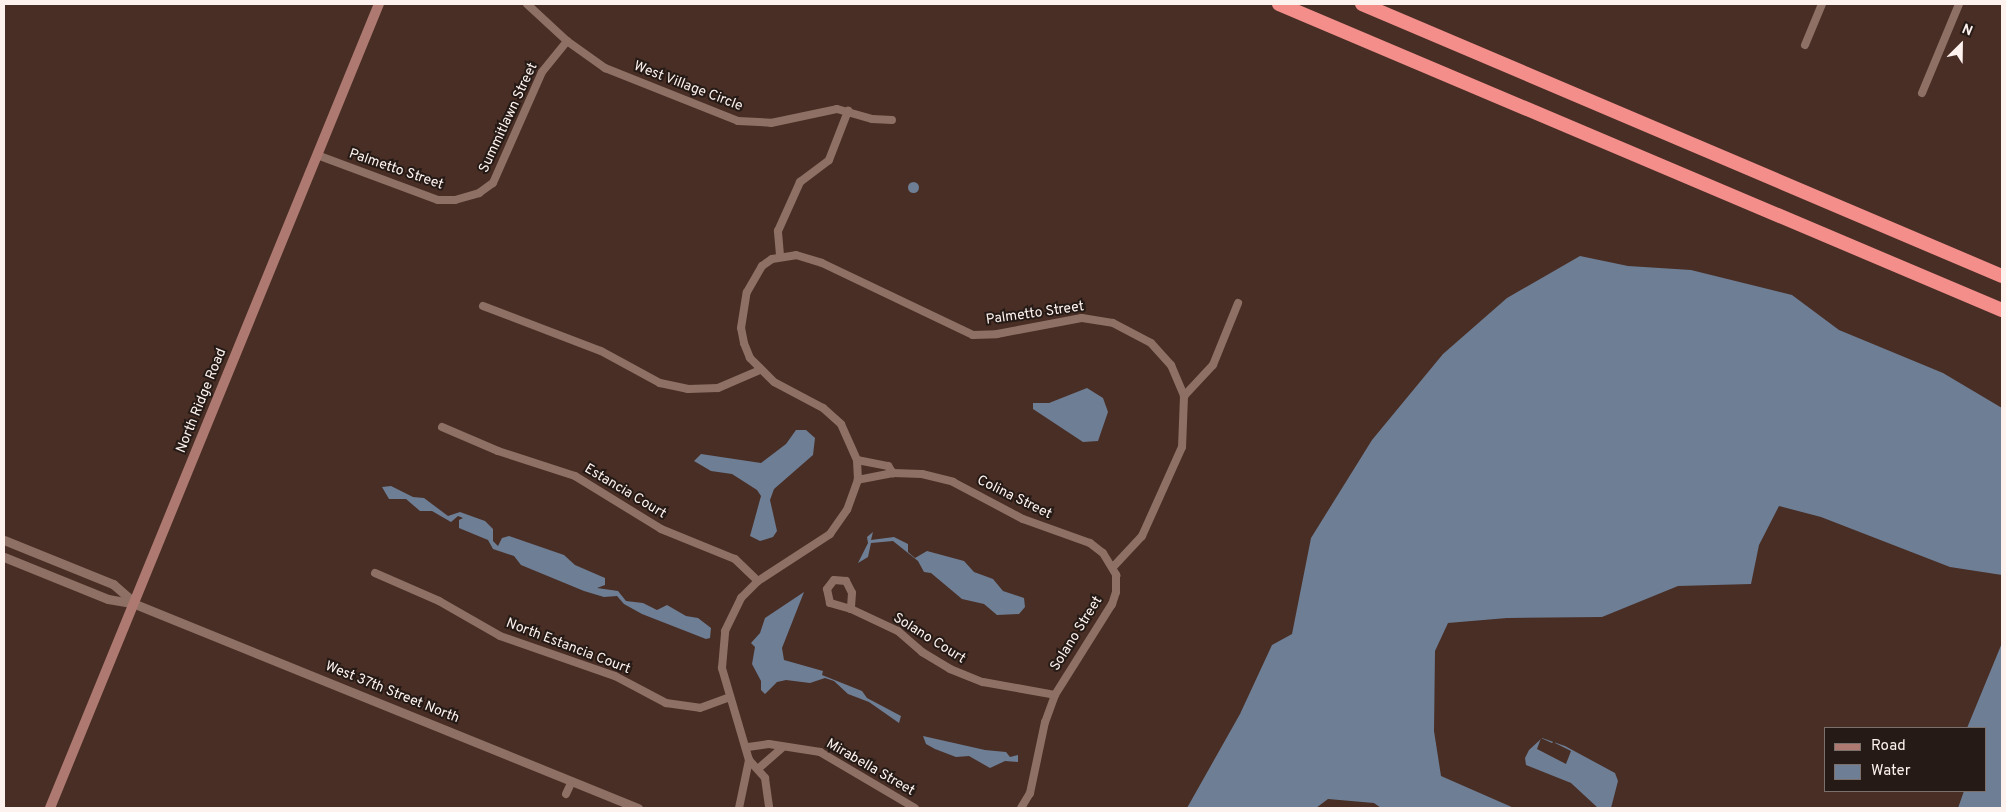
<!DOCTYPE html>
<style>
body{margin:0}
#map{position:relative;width:2006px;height:812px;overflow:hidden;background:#482e25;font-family:Overpass,sans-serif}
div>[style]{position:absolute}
.water>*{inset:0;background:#6e7e95}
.round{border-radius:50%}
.pier>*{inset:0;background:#482e25}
.minor>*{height:8px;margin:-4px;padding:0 4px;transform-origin:4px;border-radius:4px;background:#8e7065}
.tertiary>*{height:9px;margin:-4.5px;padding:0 4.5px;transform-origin:4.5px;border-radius:4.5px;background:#8e7065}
.secondary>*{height:10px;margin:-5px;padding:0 5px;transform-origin:5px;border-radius:5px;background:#ad7970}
.motorway>*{height:14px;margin:-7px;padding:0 7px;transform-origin:7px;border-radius:7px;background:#f48e8b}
span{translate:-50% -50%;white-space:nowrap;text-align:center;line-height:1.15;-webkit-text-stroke:4px #251a15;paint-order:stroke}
.street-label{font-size:14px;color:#fdf2ee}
.frame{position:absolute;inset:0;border:5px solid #fdf2ee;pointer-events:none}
.legend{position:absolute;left:1824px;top:727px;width:162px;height:65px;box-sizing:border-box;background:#251a15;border:1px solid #7b706c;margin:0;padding:6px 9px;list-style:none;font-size:15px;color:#fdf2ee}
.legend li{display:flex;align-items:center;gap:10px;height:25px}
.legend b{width:25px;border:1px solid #7b706c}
.north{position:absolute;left:1936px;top:20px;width:50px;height:50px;-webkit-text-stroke:4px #251a15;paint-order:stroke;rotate:23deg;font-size:14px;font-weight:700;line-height:20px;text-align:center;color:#fdf2ee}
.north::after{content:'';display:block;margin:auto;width:18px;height:22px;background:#fdf2ee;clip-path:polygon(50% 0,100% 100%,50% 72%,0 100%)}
</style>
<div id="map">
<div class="water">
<i class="round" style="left:907.5px;top:181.5px;width:11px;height:11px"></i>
<i style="clip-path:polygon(1580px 256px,1628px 266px,1691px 270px,1792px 295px,1839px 330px,1943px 373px,2002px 408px,2002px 575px,1950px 567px,1821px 517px,1779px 506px,1759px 545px,1751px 584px,1678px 586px,1602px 617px,1507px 618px,1448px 623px,1435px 651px,1434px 731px,1441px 776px,1514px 808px,1381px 808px,1374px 803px,1328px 799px,1316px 808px,1187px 808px,1240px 714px,1272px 645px,1292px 634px,1311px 538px,1372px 440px,1443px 354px,1507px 298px)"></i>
<i style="clip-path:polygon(1087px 388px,1103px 398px,1108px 412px,1098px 441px,1083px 442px,1033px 409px,1033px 403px,1049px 403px)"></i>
<i style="clip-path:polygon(796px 430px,806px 430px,815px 438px,813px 455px,774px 489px,770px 500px,777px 531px,773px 537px,760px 541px,750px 536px,761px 496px,757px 490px,732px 474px,711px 471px,694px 461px,701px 454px,761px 463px,786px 444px)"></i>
<i style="clip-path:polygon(391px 486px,413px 497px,424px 498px,448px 516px,460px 512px,485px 521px,493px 529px,493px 541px,498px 546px,502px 538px,509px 536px,564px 555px,575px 565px,605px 578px,605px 585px,597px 588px,618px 591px,626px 601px,643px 603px,657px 610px,667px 605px,686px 616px,698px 618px,711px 628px,710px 638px,706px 639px,642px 614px,624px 604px,617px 596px,604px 597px,584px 591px,521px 565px,514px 556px,493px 549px,488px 540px,459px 528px,459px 520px,463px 518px,458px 516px,451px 522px,432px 511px,420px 511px,406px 499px,389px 499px,382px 487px)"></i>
<i style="clip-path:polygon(873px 532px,871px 540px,894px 537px,908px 544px,908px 552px,915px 558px,927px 551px,964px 561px,974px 572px,993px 579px,1003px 591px,1024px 598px,1025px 607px,1019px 614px,997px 615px,984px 604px,962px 599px,931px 573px,924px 572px,918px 561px,893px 541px,871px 543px,868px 557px,858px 563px,868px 543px,867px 537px)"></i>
<i style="clip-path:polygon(804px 592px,782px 648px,784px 660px,823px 671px,822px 675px,862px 691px,867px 698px,901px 716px,899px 723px,869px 702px,848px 694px,834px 681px,825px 678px,810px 683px,786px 680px,777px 682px,765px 694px,761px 690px,761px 681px,752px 664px,755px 647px,751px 643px,760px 633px,765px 618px)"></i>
<i style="clip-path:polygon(2002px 643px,2002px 807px,1958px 808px,1964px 791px,1985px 791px,1985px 728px,1967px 728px)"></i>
<i style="clip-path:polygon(923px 736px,985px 750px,1006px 752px,1010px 757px,1018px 755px,1018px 762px,1005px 761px,990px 768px,969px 756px,956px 757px,935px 749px,926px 744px)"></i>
<i style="clip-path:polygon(1542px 738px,1565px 746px,1615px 773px,1618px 781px,1611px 808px,1598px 808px,1571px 783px,1526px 765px,1525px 758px,1529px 750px)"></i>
</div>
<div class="pier">
<i style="clip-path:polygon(1541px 738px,1552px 743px,1555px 740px,1555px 743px,1571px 751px,1566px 764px,1537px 749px)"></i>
</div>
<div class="minor">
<i style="left:527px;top:4px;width:54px;rotate:42.8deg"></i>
<i style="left:567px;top:41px;width:47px;rotate:35.4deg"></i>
<i style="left:605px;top:68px;width:143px;rotate:21.7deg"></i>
<i style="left:738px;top:121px;width:33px;rotate:3deg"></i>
<i style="left:771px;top:123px;width:67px;rotate:-12deg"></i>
<i style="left:837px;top:109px;width:36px;rotate:16deg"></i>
<i style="left:872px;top:119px;width:20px;rotate:3deg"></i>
<i style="left:1805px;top:45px;width:44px;rotate:-67.5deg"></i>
<i style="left:1922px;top:93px;width:96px;rotate:-67.4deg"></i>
<i style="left:317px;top:155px;width:129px;rotate:20.4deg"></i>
<i style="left:438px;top:200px;width:17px"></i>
<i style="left:455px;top:200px;width:25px;rotate:-16deg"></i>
<i style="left:479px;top:193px;width:17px;rotate:-36deg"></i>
<i style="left:493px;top:183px;width:121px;rotate:-66.2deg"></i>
<i style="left:542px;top:72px;width:40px;rotate:-51deg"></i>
<i style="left:780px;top:255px;width:24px;rotate:-95deg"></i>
<i style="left:778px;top:231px;width:54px;rotate:-65.8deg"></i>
<i style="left:800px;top:182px;width:36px;rotate:-37deg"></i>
<i style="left:829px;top:160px;width:53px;rotate:-68.8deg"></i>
<i style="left:483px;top:306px;width:126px;rotate:20.9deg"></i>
<i style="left:601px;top:351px;width:67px;rotate:28.5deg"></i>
<i style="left:660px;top:383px;width:29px;rotate:12deg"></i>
<i style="left:688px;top:389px;width:30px;rotate:-2deg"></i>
<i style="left:718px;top:388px;width:46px;rotate:-23.2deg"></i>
<i style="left:1184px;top:396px;width:42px;rotate:-46.9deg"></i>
<i style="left:1213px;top:365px;width:67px;rotate:-68deg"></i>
<i style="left:442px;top:427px;width:61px;rotate:23.2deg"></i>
<i style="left:498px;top:451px;width:81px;rotate:18deg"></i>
<i style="left:575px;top:476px;width:101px;rotate:31.6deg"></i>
<i style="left:661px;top:529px;width:80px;rotate:22.1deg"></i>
<i style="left:735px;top:559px;width:32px;rotate:44deg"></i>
<i style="left:857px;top:460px;width:32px;rotate:11deg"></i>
<i style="left:888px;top:466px;width:9px;rotate:54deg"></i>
<i style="left:893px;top:473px;width:36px;rotate:169deg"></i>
<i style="left:893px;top:473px;width:29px;rotate:2deg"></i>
<i style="left:922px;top:474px;width:32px;rotate:14deg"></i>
<i style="left:953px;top:482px;width:79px;rotate:27.9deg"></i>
<i style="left:1023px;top:519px;width:71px;rotate:19.7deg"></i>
<i style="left:1090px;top:543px;width:16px;rotate:38deg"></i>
<i style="left:1103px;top:553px;width:26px;rotate:59deg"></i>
<i style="left:1116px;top:575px;width:17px;rotate:90deg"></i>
<i style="left:1116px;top:592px;width:13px;rotate:108deg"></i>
<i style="left:1112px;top:604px;width:107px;rotate:122.1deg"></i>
<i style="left:1055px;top:695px;width:29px;rotate:110deg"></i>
<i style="left:1045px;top:722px;width:73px;rotate:101.9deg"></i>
<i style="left:1030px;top:793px;width:17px;rotate:121deg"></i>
<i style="left:375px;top:573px;width:70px;rotate:23.6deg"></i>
<i style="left:439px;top:601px;width:70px;rotate:29.8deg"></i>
<i style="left:500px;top:636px;width:122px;rotate:19.2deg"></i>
<i style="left:615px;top:676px;width:58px;rotate:27.9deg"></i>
<i style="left:666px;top:703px;width:34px;rotate:8deg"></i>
<i style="left:700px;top:708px;width:32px;rotate:-20deg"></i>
<i style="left:851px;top:609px;width:22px;rotate:-164deg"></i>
<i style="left:830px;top:603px;width:14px;rotate:-102deg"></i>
<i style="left:827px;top:589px;width:11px;rotate:-52deg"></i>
<i style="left:834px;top:580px;width:12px;rotate:5deg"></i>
<i style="left:846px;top:581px;width:13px;rotate:63deg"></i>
<i style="left:852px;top:593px;width:16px;rotate:94deg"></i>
<i style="left:851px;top:609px;width:52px;rotate:25.1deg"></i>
<i style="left:898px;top:631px;width:32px;rotate:41deg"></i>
<i style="left:922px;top:652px;width:33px;rotate:31deg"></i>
<i style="left:950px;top:669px;width:35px;rotate:22deg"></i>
<i style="left:983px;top:682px;width:73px;rotate:10.2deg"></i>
<i style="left:748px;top:747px;width:21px;rotate:-8deg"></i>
<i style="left:769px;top:744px;width:52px;rotate:8.9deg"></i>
<i style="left:820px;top:752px;width:110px;rotate:30.5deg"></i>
<i style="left:749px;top:760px;width:24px;rotate:48deg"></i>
<i style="left:765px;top:778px;width:30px;rotate:82deg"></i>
<i style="left:759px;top:768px;width:30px;rotate:-41deg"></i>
<i style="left:566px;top:794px;width:14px;rotate:-65deg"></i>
<i style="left:739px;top:808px;width:49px;rotate:-78.2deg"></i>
<i style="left:749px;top:760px;width:96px;rotate:-106.4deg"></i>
<i style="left:722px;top:668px;width:37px;rotate:-85deg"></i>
<i style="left:725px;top:631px;width:37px;rotate:-64deg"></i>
<i style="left:741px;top:598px;width:24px;rotate:-45deg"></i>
<i style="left:758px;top:581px;width:86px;rotate:-33.1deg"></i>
<i style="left:830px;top:534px;width:29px;rotate:-55deg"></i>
<i style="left:847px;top:510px;width:32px;rotate:-70deg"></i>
<i style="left:858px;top:480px;width:20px;rotate:-93deg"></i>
<i style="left:857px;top:460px;width:39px;rotate:-114deg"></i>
<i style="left:841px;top:424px;width:24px;rotate:-138deg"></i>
<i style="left:823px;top:408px;width:55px;rotate:-152deg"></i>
<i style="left:774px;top:382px;width:34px;rotate:-135deg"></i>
<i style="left:750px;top:358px;width:16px;rotate:-112deg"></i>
<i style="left:744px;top:343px;width:15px;rotate:-101deg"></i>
<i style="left:741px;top:328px;width:36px;rotate:-81deg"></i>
<i style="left:747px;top:292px;width:30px;rotate:-60deg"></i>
<i style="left:762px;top:266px;width:12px;rotate:-35deg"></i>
<i style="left:772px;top:259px;width:24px;rotate:-9deg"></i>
<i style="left:796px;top:255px;width:27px;rotate:17deg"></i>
<i style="left:822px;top:263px;width:167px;rotate:25.5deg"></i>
<i style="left:973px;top:335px;width:24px;rotate:-2deg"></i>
<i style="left:997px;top:334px;width:86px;rotate:-10.7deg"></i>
<i style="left:1082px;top:318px;width:31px;rotate:9deg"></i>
<i style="left:1113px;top:323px;width:43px;rotate:27.8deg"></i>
<i style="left:1151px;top:343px;width:30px;rotate:48deg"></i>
<i style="left:1171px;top:365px;width:34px;rotate:67deg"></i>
<i style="left:1184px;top:396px;width:51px;rotate:92.2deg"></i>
<i style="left:1182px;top:447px;width:98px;rotate:114.2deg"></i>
<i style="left:1142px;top:536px;width:42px;rotate:133.1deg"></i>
</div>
<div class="tertiary">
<i style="left:4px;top:540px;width:118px;rotate:22deg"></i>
<i style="left:113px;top:584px;width:29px;rotate:41deg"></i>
<i style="left:4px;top:557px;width:112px;rotate:22deg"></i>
<i style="left:108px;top:599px;width:27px;rotate:10deg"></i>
<i style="left:135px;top:604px;width:543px;rotate:22.08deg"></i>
</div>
<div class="secondary">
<i style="left:50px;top:808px;width:869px;rotate:-67.75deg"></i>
</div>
<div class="motorway">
<i style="left:1279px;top:4px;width:785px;rotate:22.94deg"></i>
<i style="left:1362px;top:4px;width:695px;rotate:23.03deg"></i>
</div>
<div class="street-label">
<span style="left:688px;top:87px;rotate:21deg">West Village Circle</span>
<span style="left:509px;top:118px;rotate:-65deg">Summitlawn Street</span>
<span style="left:396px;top:170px;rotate:19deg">Palmetto Street</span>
<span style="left:1035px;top:314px;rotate:-8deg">Palmetto Street</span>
<span style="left:202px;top:401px;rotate:-68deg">North Ridge Road</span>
<span style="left:625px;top:492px;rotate:31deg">Estancia Court</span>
<span style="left:1014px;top:498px;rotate:26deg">Colina Street</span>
<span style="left:1077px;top:634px;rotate:-58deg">Solano Street</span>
<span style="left:929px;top:639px;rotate:32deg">Solano Court</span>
<span style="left:568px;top:647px;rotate:21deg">North Estancia Court</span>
<span style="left:392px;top:693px;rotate:22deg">West 37th Street North</span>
<span style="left:870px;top:768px;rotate:30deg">Mirabella Street</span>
</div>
<div class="frame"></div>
<ul class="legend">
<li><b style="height:6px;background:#ad7970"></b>Road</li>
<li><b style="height:14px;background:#6e7e95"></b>Water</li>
</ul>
<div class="north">N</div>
</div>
